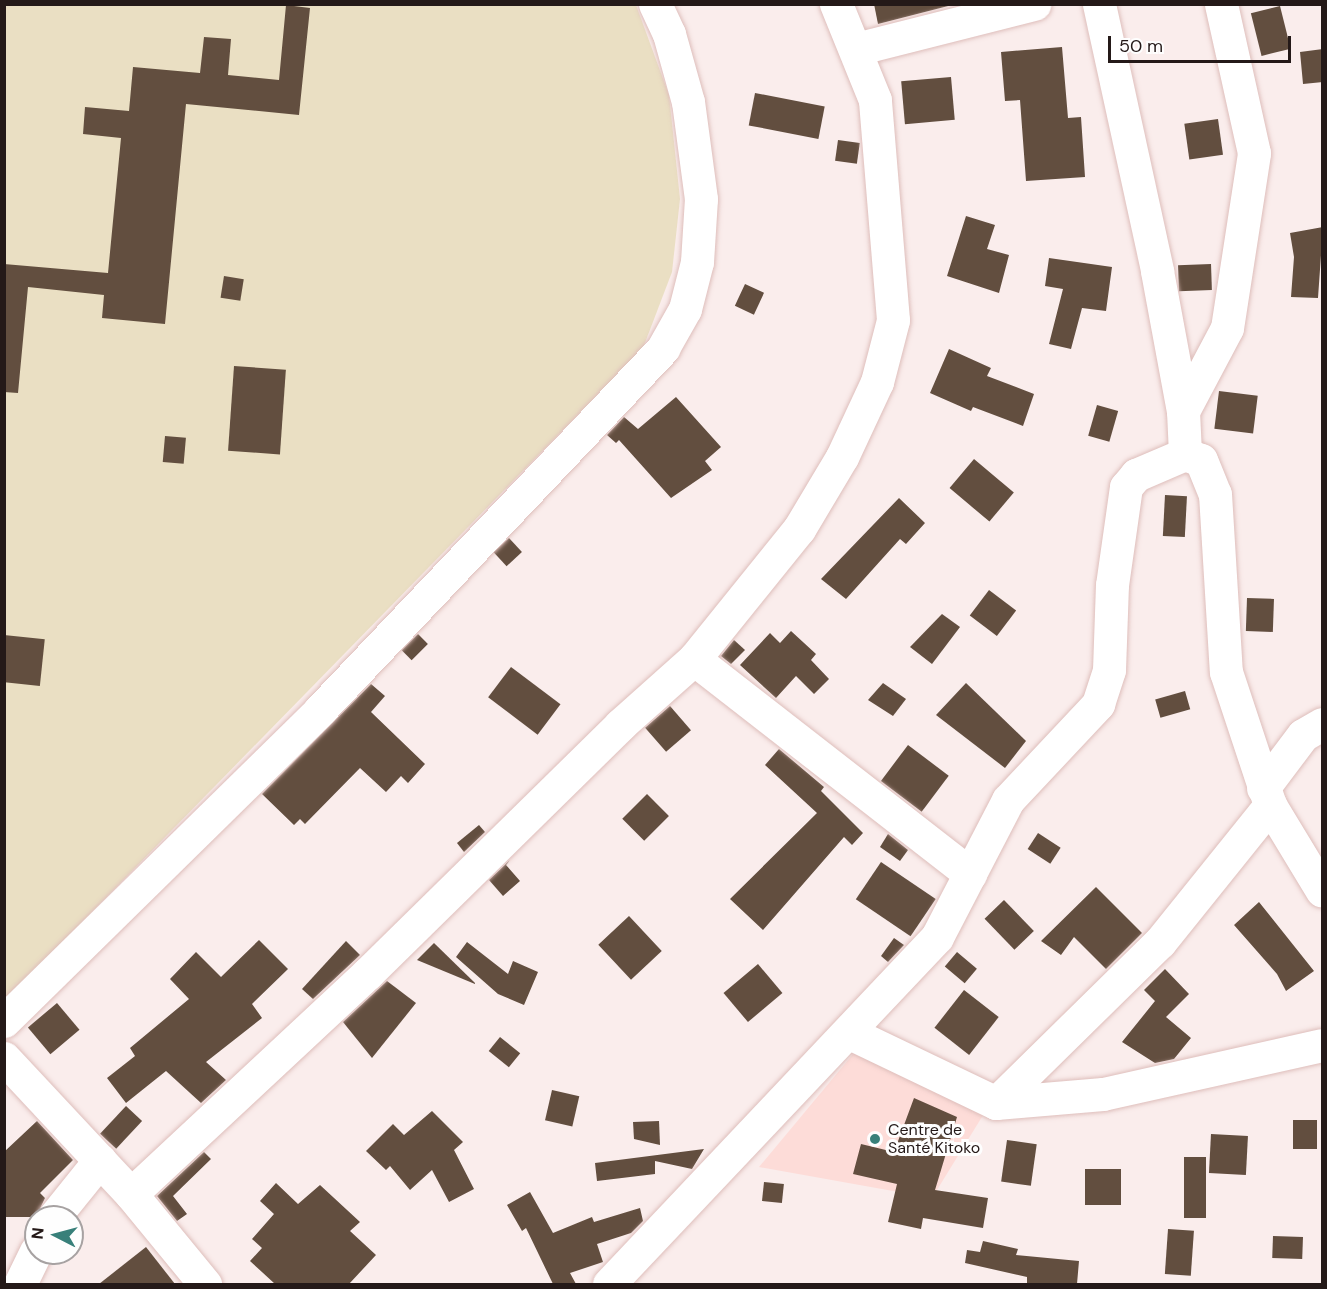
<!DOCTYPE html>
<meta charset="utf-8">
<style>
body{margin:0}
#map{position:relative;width:1327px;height:1289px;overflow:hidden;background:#faedec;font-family:"DM Sans",sans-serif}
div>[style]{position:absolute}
.built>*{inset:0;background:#fddcd8}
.green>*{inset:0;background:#eadfc3}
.building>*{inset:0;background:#624e3f;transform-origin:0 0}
.roads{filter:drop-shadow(0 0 2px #debebb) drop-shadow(0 0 2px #debebb)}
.minor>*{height:33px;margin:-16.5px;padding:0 16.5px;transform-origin:16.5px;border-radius:16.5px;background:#fff}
.dots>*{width:16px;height:16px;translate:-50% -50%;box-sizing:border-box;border:3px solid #fefefe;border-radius:50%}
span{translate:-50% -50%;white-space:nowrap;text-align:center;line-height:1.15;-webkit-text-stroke:6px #fefefe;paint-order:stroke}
.poi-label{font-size:16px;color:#241918}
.left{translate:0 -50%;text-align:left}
.frame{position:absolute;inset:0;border:6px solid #241918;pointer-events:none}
.north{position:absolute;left:24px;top:1205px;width:60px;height:60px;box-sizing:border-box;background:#fefefe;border:2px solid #a7a2a2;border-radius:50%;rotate:276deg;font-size:16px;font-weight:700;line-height:24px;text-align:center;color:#241918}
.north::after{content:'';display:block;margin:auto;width:21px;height:27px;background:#38807a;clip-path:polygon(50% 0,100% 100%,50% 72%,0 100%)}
.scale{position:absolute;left:1108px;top:36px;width:183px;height:27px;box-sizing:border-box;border:3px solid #241918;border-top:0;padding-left:8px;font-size:18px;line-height:21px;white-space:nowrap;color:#241918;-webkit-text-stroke:4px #fefefe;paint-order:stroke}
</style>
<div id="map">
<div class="built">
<i style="clip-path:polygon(859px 1047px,985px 1112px,932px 1198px,759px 1167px)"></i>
</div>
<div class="green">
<i style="clip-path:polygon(5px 5px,636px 5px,669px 95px,680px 199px,672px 272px,643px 348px,5px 1001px)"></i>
</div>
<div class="building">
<i style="clip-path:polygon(874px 4px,956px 4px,878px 24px)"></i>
<i style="clip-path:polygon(286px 5px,310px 8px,299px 115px,186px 104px,165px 324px,102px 318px,104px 295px,28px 287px,18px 393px,4px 392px,4px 264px,108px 273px,121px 138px,83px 134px,85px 107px,129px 111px,133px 67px,200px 73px,204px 37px,231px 39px,228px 75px,279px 80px)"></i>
<i style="left:1280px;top:6px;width:44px;height:30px;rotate:76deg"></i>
<i style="clip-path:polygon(1062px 47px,1068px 118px,1081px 117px,1085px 177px,1026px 181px,1020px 100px,1005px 101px,1001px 52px)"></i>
<i style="clip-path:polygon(1323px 49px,1323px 82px,1303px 84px,1300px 52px)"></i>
<i style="left:951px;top:77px;width:43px;height:50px;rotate:85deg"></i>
<i style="left:755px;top:93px;width:71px;height:33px;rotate:11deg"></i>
<i style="left:1218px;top:119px;width:36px;height:34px;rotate:82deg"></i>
<i style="left:838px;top:140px;width:22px;height:21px;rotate:8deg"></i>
<i style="clip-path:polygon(966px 216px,995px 225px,987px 249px,1009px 255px,999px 293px,947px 276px)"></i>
<i style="clip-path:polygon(1323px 227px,1318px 298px,1291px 297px,1294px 257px,1290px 233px)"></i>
<i style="clip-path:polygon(1049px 258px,1112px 267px,1106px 311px,1082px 308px,1071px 349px,1049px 344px,1063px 289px,1045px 286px)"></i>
<i style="left:1211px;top:264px;width:26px;height:33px;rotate:88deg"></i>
<i style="left:224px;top:276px;width:20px;height:22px;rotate:9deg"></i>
<i style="left:745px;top:284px;width:21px;height:24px;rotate:25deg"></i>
<i style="clip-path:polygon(949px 349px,991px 368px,987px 376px,1034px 394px,1023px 426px,973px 407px,971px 411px,930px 393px)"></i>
<i style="left:234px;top:366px;width:52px;height:85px;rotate:4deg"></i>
<i style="left:1219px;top:391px;width:39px;height:38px;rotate:7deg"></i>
<i style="clip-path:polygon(676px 397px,721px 447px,705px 461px,712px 470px,671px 498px,619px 440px,616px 443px,607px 435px,624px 417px,638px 429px)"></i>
<i style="left:1097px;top:405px;width:22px;height:32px;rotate:16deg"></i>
<i style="left:165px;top:436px;width:21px;height:26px;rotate:5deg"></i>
<i style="left:974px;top:459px;width:52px;height:38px;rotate:40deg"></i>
<i style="left:1165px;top:495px;width:22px;height:41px;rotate:3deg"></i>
<i style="clip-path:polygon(899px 498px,925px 523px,906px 544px,900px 539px,846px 599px,821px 579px)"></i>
<i style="left:509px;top:538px;width:19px;height:21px;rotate:47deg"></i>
<i style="left:989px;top:590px;width:34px;height:32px;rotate:37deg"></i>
<i style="left:1247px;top:598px;width:27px;height:33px;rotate:2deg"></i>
<i style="clip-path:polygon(942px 614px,960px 627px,932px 664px,910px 647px)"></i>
<i style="clip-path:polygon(791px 631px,816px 654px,811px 660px,829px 679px,814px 694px,796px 676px,776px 698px,740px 665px,770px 633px,780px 643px)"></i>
<i style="left:418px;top:634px;width:14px;height:23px;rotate:45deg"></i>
<i style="left:4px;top:635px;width:41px;height:47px;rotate:6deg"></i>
<i style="clip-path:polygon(734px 640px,745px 650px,731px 664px,721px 656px)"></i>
<i style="left:511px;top:667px;width:62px;height:38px;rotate:37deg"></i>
<i style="clip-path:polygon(883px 683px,906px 699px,893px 716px,868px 700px)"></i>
<i style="clip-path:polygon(966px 683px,1026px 741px,1005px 768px,936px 715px)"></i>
<i style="clip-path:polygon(371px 684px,385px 696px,371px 712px,425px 764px,408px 783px,401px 776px,386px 792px,360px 768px,305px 824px,300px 819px,294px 825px,262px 794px)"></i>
<i style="left:1185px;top:691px;width:19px;height:31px;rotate:74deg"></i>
<i style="left:670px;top:706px;width:32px;height:33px;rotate:49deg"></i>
<i style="left:908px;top:745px;width:51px;height:45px;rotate:37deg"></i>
<i style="clip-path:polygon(779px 749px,824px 787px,821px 791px,863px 833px,852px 845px,844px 837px,763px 930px,730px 899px,817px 813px,765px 765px)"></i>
<i style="left:647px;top:794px;width:31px;height:35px;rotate:45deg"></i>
<i style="clip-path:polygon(479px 825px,485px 832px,464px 852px,457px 843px)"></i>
<i style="left:1038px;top:833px;width:27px;height:19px;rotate:33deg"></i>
<i style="clip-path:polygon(888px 834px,908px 850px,900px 861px,880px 847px)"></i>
<i style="clip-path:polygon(510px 860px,506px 865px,520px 881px,503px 896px,489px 880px)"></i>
<i style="left:881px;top:862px;width:66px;height:45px;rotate:34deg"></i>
<i style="clip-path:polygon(1096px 887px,1142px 933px,1106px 969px,1074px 937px,1061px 955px,1041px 941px)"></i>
<i style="left:1004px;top:900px;width:43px;height:27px;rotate:46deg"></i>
<i style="clip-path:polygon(1259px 902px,1314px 971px,1286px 991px,1277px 974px,1234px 925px)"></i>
<i style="left:629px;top:916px;width:48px;height:42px;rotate:47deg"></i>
<i style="clip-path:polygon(894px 938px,904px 945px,888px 962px,881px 956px)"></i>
<i style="clip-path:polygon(259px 940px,288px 969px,252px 1004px,262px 1018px,206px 1062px,226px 1080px,201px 1103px,166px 1071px,126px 1103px,107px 1078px,135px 1056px,130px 1048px,189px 999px,170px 979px,196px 952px,221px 977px)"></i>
<i style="clip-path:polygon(346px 941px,360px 955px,313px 999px,302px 989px)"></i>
<i style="clip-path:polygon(467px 942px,508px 974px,513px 961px,538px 972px,524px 1005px,498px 994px,456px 957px)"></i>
<i style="clip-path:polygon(434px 943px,475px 983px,475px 984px,417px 960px)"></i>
<i style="left:957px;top:952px;width:26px;height:19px;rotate:40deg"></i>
<i style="left:758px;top:964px;width:38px;height:45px;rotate:50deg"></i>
<i style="clip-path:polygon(1165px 969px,1189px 994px,1166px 1017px,1191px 1038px,1174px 1059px,1155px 1063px,1122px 1042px,1155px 1001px,1144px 990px)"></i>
<i style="clip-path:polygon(387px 981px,416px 1003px,372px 1058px,343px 1022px)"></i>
<i style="left:964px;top:990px;width:44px;height:48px;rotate:38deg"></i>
<i style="left:57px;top:1003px;width:35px;height:38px;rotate:50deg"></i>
<i style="left:500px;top:1037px;width:26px;height:18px;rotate:39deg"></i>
<i style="left:552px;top:1090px;width:28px;height:31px;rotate:13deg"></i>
<i style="clip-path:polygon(914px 1098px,957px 1117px,935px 1190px,988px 1198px,983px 1228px,923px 1218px,921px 1229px,888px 1222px,897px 1184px,853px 1174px,861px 1144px,894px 1152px)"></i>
<i style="left:126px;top:1106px;width:22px;height:38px;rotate:43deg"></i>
<i style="clip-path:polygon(432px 1111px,463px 1142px,454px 1150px,474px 1189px,449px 1202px,432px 1170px,410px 1190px,390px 1166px,386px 1170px,366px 1151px,393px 1124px,404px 1135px)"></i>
<i style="left:1293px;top:1120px;width:24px;height:29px"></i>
<i style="clip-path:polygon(37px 1121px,73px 1160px,40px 1193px,45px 1198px,36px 1217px,4px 1217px,4px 1152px)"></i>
<i style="clip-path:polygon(659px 1121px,660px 1145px,634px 1139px,633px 1122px)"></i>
<i style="left:1211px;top:1134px;width:37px;height:39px;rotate:3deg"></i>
<i style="left:1007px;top:1140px;width:30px;height:42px;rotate:8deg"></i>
<i style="clip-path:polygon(704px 1149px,692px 1169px,655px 1161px,655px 1174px,597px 1181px,595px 1163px)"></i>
<i style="clip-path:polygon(204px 1152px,211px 1159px,173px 1196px,187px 1214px,177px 1221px,157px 1196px)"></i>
<i style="left:1184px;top:1157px;width:22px;height:61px"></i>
<i style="left:1085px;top:1169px;width:36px;height:36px"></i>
<i style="left:764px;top:1182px;width:20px;height:19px;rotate:6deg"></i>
<i style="clip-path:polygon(276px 1183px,298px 1204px,320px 1185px,360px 1222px,350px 1231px,376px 1255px,349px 1284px,275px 1284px,250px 1261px,262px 1248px,252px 1239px,274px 1214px,260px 1201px)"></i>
<i style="clip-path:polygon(530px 1192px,553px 1233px,592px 1217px,594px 1222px,640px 1208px,643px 1221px,631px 1233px,597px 1244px,603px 1262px,570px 1273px,576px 1284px,553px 1284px,526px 1228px,522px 1231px,507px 1205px)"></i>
<i style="left:1168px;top:1229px;width:26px;height:45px;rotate:4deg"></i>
<i style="left:1273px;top:1236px;width:30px;height:22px;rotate:2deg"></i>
<i style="clip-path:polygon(983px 1241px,1018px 1249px,1016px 1255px,1079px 1261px,1077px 1284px,1027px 1284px,1027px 1277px,965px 1263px,967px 1250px,980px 1252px)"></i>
<i style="clip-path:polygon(146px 1247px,175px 1284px,99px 1284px)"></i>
</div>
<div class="roads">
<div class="minor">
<i style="left:1099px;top:4px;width:273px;rotate:77.7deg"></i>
<i style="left:1157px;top:271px;width:142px;rotate:79.5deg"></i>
<i style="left:1183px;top:411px;width:43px;rotate:87.3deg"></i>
<i style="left:856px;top:49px;width:184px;rotate:-14.2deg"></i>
<i style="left:1183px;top:411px;width:94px;rotate:-62.1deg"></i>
<i style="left:1227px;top:328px;width:177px;rotate:-81.2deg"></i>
<i style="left:1254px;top:153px;width:153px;rotate:-102.5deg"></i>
<i style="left:694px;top:659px;width:350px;rotate:37.9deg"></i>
<i style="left:1263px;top:788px;width:66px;rotate:-53deg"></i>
<i style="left:1303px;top:735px;width:22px;rotate:-30deg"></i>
<i style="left:4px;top:1021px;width:443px;rotate:-44.5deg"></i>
<i style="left:320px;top:710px;width:499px;rotate:-46.5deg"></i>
<i style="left:663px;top:348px;width:45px;rotate:-60.6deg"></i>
<i style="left:685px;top:309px;width:49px;rotate:-75.7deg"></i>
<i style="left:697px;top:262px;width:63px;rotate:-86.4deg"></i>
<i style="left:701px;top:199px;width:98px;rotate:-97.6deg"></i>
<i style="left:688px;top:102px;width:71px;rotate:-105.6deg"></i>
<i style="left:669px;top:34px;width:33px;rotate:-115deg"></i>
<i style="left:850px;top:1033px;width:162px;rotate:25.6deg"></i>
<i style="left:996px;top:1103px;width:107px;rotate:-4.8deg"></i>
<i style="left:1103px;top:1094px;width:224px;rotate:-12.6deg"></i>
<i style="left:4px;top:1058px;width:186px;rotate:47deg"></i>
<i style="left:131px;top:1194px;width:117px;rotate:50.6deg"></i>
<i style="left:996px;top:1103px;width:230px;rotate:-44.5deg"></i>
<i style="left:1160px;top:942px;width:176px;rotate:-51.2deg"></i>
<i style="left:131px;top:1194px;width:324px;rotate:-43deg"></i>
<i style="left:368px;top:973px;width:354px;rotate:-44.5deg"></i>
<i style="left:620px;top:725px;width:99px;rotate:-41.7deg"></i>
<i style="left:694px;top:659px;width:167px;rotate:-51.1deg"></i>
<i style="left:799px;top:529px;width:84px;rotate:-59.2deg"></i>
<i style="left:842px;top:457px;width:83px;rotate:-65deg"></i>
<i style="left:877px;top:382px;width:64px;rotate:-75.5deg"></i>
<i style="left:893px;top:320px;width:221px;rotate:-94.7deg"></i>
<i style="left:875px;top:100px;width:104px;rotate:-112.1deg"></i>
<i style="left:54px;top:1217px;width:73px;rotate:-51.1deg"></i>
<i style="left:20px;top:1284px;width:37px;rotate:-64deg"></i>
<i style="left:609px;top:1284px;width:477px;rotate:-46.6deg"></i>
<i style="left:937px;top:937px;width:154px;rotate:-62.6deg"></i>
<i style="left:1008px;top:800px;width:132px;rotate:-46.8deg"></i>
<i style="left:1098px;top:704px;width:36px;rotate:-72deg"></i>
<i style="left:1109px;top:670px;width:85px;rotate:-88deg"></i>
<i style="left:1112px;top:585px;width:99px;rotate:-81.9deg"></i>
<i style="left:1126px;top:487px;width:16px;rotate:-50deg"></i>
<i style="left:1136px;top:475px;width:53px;rotate:-23.2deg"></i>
<i style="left:1185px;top:454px;width:17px;rotate:21deg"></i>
<i style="left:1201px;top:460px;width:37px;rotate:68deg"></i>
<i style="left:1215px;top:494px;width:178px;rotate:86.5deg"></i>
<i style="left:1226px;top:672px;width:140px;rotate:71.7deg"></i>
<i style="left:1270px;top:805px;width:100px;rotate:58.8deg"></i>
</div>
</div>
<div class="dots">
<i style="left:875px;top:1139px;background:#38807a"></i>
</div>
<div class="poi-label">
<span class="left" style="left:888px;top:1139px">Centre de<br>Santé Kitoko</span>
</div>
<div class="frame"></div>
<div class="north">N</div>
<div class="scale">50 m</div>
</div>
